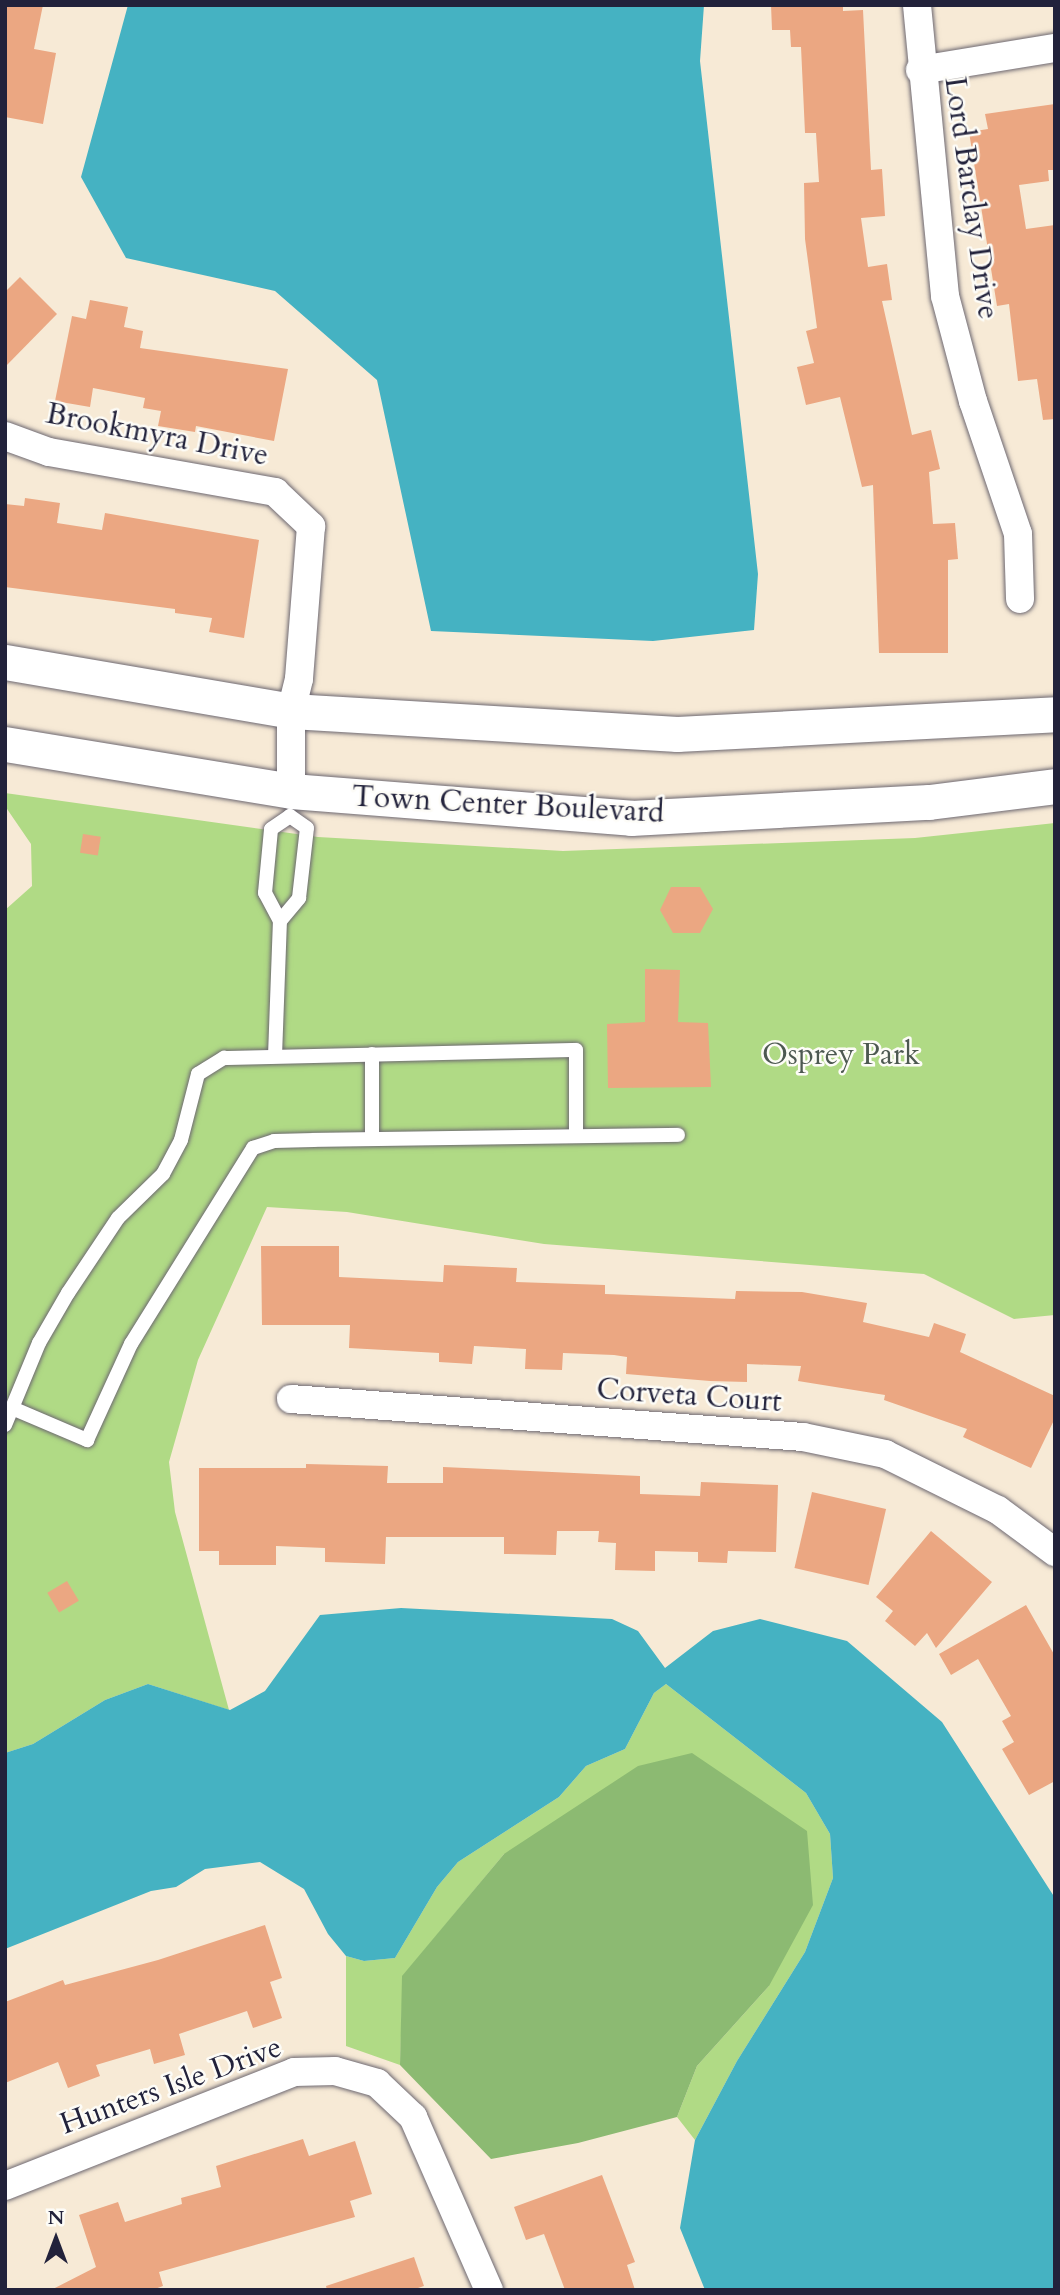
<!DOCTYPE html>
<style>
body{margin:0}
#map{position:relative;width:1060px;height:2295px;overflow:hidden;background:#f7ead6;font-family:Cardo,serif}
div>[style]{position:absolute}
.green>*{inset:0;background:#b0da85}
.forest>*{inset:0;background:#8cba72}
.water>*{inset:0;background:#45b2c2}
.building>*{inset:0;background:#eba782;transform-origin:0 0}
.roads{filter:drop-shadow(0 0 2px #6d6871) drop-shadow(0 0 2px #6d6871)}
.service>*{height:14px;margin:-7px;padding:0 7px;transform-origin:7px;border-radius:7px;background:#fff}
.minor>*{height:28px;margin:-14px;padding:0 14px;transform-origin:14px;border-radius:14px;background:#fff}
.tertiary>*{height:35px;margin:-17.5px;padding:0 17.5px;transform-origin:17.5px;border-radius:17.5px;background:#fff}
span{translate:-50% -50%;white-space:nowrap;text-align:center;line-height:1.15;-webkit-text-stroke:5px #fdfcf7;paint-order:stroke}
.street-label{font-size:30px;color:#22223b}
.park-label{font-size:30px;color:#4d5951}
.frame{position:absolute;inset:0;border:7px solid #22223b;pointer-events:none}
.north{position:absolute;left:21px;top:2204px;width:70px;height:70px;-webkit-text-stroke:5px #fdfcf7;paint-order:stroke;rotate:0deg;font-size:19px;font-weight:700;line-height:28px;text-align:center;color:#22223b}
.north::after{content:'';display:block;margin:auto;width:24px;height:32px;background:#22223b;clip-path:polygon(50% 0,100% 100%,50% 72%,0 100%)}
</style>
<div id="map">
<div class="green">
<i style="clip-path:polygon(5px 793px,318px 837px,563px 851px,915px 838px,1055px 823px,1055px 1315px,1014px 1319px,924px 1274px,544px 1244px,347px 1212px,267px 1207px,198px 1360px,169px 1462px,175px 1512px,229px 1710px,148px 1684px,105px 1700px,33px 1744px,5px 1753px,5px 910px,32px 886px,31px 844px,5px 806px)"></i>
<i style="clip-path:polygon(666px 1684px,806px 1793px,830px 1834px,833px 1878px,805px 1952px,737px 2061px,695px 2140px,677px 2117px,697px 2066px,769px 1986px,504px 1854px,403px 1976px,400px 2065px,346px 2046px,346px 1956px,364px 1961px,395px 1958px,437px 1887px,458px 1862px,559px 1797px,586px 1766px,625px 1749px,654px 1693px)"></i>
</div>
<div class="forest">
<i style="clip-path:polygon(692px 1753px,807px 1831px,813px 1905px,769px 1986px,697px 2066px,677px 2117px,578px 2143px,491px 2159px,400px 2065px,402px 1976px,504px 1854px,638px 1766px)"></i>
</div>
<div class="water">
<i style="clip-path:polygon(128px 5px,704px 5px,700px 61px,758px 574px,754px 630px,653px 641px,431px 631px,377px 380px,275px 291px,126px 258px,81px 177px)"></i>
<i style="clip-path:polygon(401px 1608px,612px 1619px,638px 1631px,665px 1668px,713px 1631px,760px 1619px,847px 1641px,942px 1722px,1055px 1898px,1055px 2290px,705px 2290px,680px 2228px,695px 2140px,737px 2061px,805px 1952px,833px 1878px,830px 1834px,806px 1793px,666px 1684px,654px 1693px,625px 1749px,586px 1766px,559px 1797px,458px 1862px,437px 1887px,395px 1958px,364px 1961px,346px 1956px,328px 1934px,304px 1889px,260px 1862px,205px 1869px,176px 1887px,151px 1891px,5px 1949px,5px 1753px,33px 1744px,105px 1700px,148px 1684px,230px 1710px,265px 1691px,320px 1615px)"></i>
</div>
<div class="building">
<i style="clip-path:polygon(5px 5px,43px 5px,34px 49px,56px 53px,43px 124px,5px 117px)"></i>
<i style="clip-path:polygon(771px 5px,843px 5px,843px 11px,863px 10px,871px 170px,882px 169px,885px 216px,861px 218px,868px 267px,887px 264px,892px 300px,882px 301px,912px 435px,931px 430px,940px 469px,929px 472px,933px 524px,955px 523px,958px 559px,948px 560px,948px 653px,879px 653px,873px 485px,862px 487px,840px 397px,806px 405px,797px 367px,814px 363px,806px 331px,817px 328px,805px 239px,804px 183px,819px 182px,816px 133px,805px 133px,801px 47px,791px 47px,790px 30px,772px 30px)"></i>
<i style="clip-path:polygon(1055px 104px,1055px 170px,1048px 170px,1049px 181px,1019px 185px,1026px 229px,1055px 225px,1055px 419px,1043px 420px,1037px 379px,1018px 381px,1009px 304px,997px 306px,969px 132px,988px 129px,985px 114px)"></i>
<i style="clip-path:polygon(20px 277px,57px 314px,5px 367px,5px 292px)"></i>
<i style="clip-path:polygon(90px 300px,128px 307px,124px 327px,143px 331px,140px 348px,288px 369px,274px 441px,196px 426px,195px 432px,158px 426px,161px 411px,143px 408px,145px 398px,93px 388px,90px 407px,55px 401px,72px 316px,86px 319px)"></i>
<i style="clip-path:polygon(25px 498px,60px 503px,57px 523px,102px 530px,105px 513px,259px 540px,244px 638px,209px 632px,212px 618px,175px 613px,175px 609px,5px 587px,5px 504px,24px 506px)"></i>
<i style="left:83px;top:834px;width:18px;height:19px;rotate:9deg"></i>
<i style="clip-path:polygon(671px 887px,700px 887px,713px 909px,700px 933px,673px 933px,660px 910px)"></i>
<i style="clip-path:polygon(645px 969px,680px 970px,678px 1022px,708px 1023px,711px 1087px,608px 1088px,607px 1024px,645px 1022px)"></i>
<i style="clip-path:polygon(261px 1246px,339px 1246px,339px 1277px,443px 1282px,444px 1265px,517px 1268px,516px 1282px,605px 1285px,605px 1294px,735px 1299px,736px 1291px,802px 1292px,867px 1303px,863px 1322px,929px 1337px,934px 1323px,966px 1334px,960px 1352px,1055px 1396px,1055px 1418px,1031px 1468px,963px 1437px,967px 1429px,884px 1400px,885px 1395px,798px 1381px,801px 1366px,747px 1364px,747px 1382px,710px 1381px,626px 1374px,627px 1357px,614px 1355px,563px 1353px,562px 1370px,525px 1369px,526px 1349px,474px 1346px,472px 1364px,439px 1362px,439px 1353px,349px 1348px,350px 1325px,262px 1325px)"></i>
<i style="clip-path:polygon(306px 1464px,388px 1466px,387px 1483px,443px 1483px,443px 1467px,640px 1476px,640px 1494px,700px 1496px,701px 1482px,778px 1485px,776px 1552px,728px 1551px,727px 1563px,698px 1562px,698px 1552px,655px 1551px,655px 1571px,615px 1570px,616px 1543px,598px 1542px,599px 1531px,557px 1531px,556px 1555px,504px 1554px,504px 1537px,386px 1537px,385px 1564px,325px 1562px,325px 1548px,276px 1546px,276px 1565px,219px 1565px,219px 1551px,199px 1551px,199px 1468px,306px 1468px)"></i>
<i style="left:812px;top:1492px;width:76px;height:78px;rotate:13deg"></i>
<i style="clip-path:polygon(931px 1531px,992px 1582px,936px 1648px,927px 1633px,915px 1646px,885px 1621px,893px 1611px,876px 1597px)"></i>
<i style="left:67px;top:1581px;width:23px;height:23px;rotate:59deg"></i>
<i style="clip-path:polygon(1026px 1605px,1055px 1656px,1055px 1781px,1029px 1795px,1002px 1749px,1014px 1742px,1002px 1721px,1011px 1716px,978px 1659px,951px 1675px,939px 1654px)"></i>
<i style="clip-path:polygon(265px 1925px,282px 1978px,270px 1982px,282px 2018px,253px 2028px,247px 2011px,179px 2034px,185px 2055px,154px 2064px,150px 2049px,96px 2065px,100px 2076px,68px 2088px,58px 2062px,5px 2083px,5px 2002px,63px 1980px,65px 1985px,158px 1960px)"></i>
<i style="clip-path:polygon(303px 2139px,309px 2156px,355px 2141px,372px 2194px,350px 2201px,355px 2217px,159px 2272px,163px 2286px,152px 2290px,51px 2290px,96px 2267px,79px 2215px,118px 2202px,125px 2222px,182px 2204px,181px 2198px,221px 2187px,216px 2166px)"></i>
<i style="clip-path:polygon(602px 2175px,635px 2262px,627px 2265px,635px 2290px,565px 2290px,544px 2234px,526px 2240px,514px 2207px)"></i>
<i style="clip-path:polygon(414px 2257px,424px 2286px,412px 2290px,327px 2290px,326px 2286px)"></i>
</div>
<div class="roads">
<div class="service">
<i style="left:280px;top:921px;width:30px;rotate:-50deg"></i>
<i style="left:299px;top:898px;width:70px;rotate:-83.5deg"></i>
<i style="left:307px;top:828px;width:21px;rotate:-145deg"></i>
<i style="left:372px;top:1054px;width:85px;rotate:90deg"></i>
<i style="left:275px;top:1056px;width:135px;rotate:-87.9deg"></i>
<i style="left:280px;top:921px;width:32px;rotate:-118deg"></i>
<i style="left:265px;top:893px;width:64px;rotate:-84.6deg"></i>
<i style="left:271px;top:829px;width:23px;rotate:-34deg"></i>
<i style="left:12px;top:1408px;width:82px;rotate:23.1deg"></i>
<i style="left:87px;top:1440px;width:106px;rotate:-65.4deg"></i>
<i style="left:131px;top:1344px;width:231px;rotate:-58.1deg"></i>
<i style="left:253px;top:1148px;width:22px;rotate:-18deg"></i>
<i style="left:274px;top:1141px;width:40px;rotate:-1.4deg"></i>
<i style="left:314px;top:1140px;width:364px;rotate:-0.8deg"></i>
<i style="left:5px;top:1425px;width:89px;rotate:-67.5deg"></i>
<i style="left:39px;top:1343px;width:58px;rotate:-59.9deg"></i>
<i style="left:68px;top:1293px;width:90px;rotate:-56.3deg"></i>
<i style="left:118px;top:1218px;width:63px;rotate:-44.4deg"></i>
<i style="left:163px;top:1174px;width:38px;rotate:-62deg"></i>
<i style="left:181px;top:1140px;width:68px;rotate:-75.6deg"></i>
<i style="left:198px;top:1074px;width:31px;rotate:-32deg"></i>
<i style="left:224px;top:1058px;width:352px;rotate:-1.3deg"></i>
<i style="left:576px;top:1050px;width:86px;rotate:90deg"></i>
</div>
<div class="minor">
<i style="left:917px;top:5px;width:292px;rotate:84.5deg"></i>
<i style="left:945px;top:296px;width:109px;rotate:75.1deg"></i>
<i style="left:973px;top:401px;width:140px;rotate:71.3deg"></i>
<i style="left:1018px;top:534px;width:65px;rotate:88.2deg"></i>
<i style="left:920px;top:70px;width:137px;rotate:-9.3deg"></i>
<i style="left:5px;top:436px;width:47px;rotate:20deg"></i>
<i style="left:49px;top:452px;width:230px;rotate:10deg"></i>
<i style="left:275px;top:492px;width:50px;rotate:43.4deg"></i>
<i style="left:311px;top:526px;width:153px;rotate:94.5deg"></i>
<i style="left:299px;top:679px;width:33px;rotate:104deg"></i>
<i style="left:291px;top:711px;width:80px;rotate:90deg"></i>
<i style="left:291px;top:1399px;width:513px;rotate:4.24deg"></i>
<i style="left:803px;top:1437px;width:84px;rotate:11.7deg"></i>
<i style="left:885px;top:1454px;width:126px;rotate:26.4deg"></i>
<i style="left:998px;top:1510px;width:71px;rotate:36.4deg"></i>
<i style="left:5px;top:2186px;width:311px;rotate:-21.5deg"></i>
<i style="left:294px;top:2072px;width:41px;rotate:-1.4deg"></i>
<i style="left:335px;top:2071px;width:44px;rotate:15.9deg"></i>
<i style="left:377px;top:2083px;width:50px;rotate:43.4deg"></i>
<i style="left:413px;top:2117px;width:189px;rotate:66.3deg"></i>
</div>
<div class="tertiary">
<i style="left:5px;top:662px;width:290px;rotate:9.7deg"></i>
<i style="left:291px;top:711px;width:387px;rotate:3.4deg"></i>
<i style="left:677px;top:734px;width:379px;rotate:-3deg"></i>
<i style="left:5px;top:744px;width:290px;rotate:9.3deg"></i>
<i style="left:291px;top:791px;width:341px;rotate:4.5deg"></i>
<i style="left:631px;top:818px;width:298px;rotate:-3.1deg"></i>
<i style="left:929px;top:802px;width:127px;rotate:-7.2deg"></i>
</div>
</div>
<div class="street-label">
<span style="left:971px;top:198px;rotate:82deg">Lord Barclay Drive</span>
<span style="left:157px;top:435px;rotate:11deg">Brookmyra Drive</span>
<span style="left:508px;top:805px;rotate:3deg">Town Center Boulevard</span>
<span style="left:689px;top:1396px;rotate:4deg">Corveta Court</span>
<span style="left:171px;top:2086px;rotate:-20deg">Hunters Isle Drive</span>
</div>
<div class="park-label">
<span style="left:841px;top:1055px">Osprey Park</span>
</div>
<div class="frame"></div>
<div class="north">N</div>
</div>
